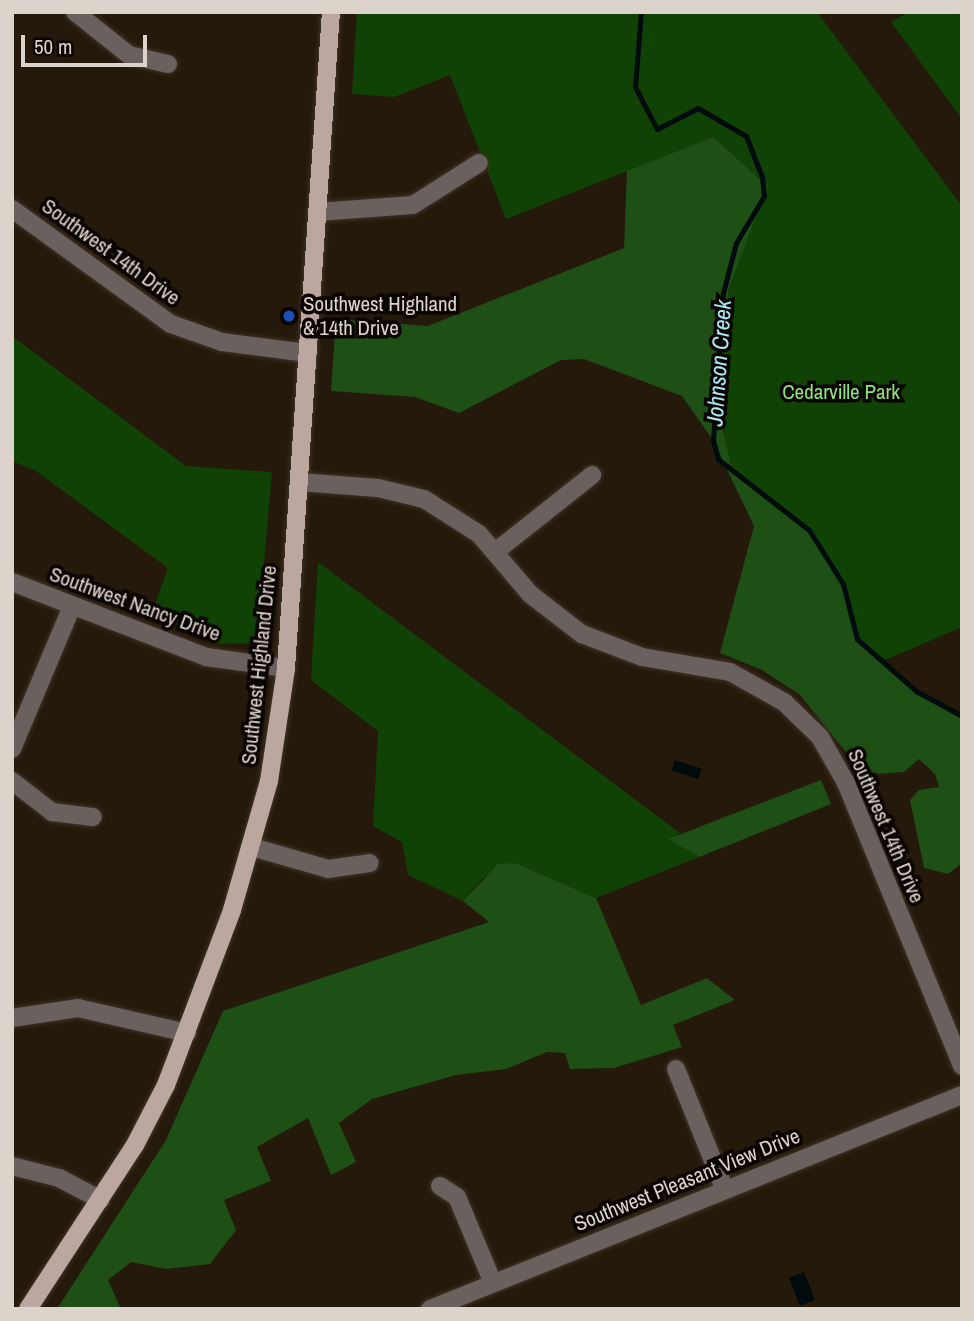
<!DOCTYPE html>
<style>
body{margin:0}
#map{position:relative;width:974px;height:1321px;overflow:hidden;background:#25190b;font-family:"Archivo Narrow",sans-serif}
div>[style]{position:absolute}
.green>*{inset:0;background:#104205}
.forest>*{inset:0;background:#1e4f15}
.water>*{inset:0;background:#000b0e;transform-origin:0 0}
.stream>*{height:5px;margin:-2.5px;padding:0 2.5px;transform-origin:2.5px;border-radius:2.5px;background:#000b0e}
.roads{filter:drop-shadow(0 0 2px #3f3326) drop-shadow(0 0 2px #3f3326)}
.minor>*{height:18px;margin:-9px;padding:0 9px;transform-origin:9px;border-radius:9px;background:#6a605d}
.major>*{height:18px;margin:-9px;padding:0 9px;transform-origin:9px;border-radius:9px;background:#bba79f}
.dots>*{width:19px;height:19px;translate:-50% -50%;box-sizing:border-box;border:4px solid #0a0502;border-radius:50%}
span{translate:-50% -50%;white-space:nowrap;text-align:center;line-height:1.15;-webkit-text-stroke:7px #0a0502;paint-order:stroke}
.street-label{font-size:21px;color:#dcd3ca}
.poi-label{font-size:21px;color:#dcd3ca}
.left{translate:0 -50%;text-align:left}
.park-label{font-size:21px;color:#8fe37f}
.water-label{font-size:23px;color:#ade9f4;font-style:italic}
.frame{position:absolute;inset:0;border:14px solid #dcd3ca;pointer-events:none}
.scale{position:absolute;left:21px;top:35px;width:126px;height:32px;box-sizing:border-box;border:4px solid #dcd3ca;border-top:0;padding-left:9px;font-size:21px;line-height:24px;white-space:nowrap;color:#dcd3ca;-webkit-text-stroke:5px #0a0502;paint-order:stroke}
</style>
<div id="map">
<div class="green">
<i style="clip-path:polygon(357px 12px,817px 12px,962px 206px,962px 627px,883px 661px,857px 639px,843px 584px,809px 530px,733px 474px,718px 408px,729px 288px,768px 186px,713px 137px,506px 219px,450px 75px,394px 97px,352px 94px)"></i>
<i style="clip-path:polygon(909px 12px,957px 12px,962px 19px,962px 119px,891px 22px)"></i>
<i style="clip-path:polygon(12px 336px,186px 466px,272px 472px,257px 643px,216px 644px,152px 613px,168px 568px,36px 471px,12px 461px)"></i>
<i style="clip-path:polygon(318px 562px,680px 833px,669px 839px,699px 857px,596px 898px,515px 863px,484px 877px,463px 901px,408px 875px,402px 842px,373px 826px,378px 731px,311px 680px)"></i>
</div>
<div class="forest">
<i style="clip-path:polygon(713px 137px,768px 186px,729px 288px,718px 408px,733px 474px,809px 530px,827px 554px,843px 584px,857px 639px,916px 691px,962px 716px,962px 863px,948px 874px,924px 868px,910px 800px,919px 790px,939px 787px,935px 774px,919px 759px,904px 772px,878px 774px,857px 766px,800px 695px,762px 670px,720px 653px,754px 526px,713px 440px,682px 396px,584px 359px,561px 360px,459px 413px,415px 397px,331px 391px,336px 319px,428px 326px,624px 248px,627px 171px)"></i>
<i style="clip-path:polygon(821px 780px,831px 804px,699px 857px,668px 839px)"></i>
<i style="clip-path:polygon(515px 863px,596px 898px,641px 1005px,707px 978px,735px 1000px,673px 1025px,682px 1047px,614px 1068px,570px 1069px,565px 1053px,547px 1052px,506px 1069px,456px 1075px,372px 1099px,339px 1123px,356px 1162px,331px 1175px,308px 1118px,257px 1147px,271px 1181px,224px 1200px,236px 1230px,210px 1264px,166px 1269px,131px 1262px,108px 1280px,121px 1309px,57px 1309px,166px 1140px,223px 1011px,489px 922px,463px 901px,498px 864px)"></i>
</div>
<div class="water">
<i style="left:675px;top:760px;width:28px;height:11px;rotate:18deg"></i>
<i style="left:804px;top:1272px;width:30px;height:16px;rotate:69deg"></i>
</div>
<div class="stream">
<i style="left:641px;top:12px;width:75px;rotate:94.6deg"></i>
<i style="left:635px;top:87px;width:47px;rotate:62.4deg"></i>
<i style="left:657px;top:129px;width:46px;rotate:-27.1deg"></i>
<i style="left:698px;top:108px;width:56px;rotate:30.3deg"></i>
<i style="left:746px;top:136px;width:44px;rotate:68.7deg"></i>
<i style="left:762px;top:177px;width:19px;rotate:84deg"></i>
<i style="left:764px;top:196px;width:55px;rotate:120.8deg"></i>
<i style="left:736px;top:243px;width:52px;rotate:104.6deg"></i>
<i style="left:723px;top:293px;width:147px;rotate:93.9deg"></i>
<i style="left:713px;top:440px;width:20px;rotate:75deg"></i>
<i style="left:718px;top:459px;width:115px;rotate:38deg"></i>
<i style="left:809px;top:530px;width:64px;rotate:57.8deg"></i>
<i style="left:843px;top:584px;width:57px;rotate:75.7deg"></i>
<i style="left:857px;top:639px;width:79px;rotate:41.4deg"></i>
<i style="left:916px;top:691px;width:52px;rotate:28.5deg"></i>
</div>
<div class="roads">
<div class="minor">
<i style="left:75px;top:12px;width:69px;rotate:38.5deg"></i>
<i style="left:129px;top:55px;width:40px;rotate:13deg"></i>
<i style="left:12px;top:209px;width:196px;rotate:35.9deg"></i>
<i style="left:171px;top:324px;width:54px;rotate:19.4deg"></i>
<i style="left:222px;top:342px;width:87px;rotate:7.3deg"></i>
<i style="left:317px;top:212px;width:96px;rotate:-4.2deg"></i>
<i style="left:413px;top:205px;width:78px;rotate:-32.5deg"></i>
<i style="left:299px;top:482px;width:79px;rotate:4.3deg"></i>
<i style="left:378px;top:488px;width:47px;rotate:13.4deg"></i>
<i style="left:424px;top:499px;width:65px;rotate:32.5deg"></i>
<i style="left:479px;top:534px;width:79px;rotate:49.6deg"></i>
<i style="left:530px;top:594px;width:66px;rotate:37.6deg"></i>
<i style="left:582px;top:634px;width:64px;rotate:21deg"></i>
<i style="left:642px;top:657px;width:89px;rotate:9.7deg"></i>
<i style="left:730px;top:672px;width:62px;rotate:29.1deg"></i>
<i style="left:784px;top:702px;width:50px;rotate:44.2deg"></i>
<i style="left:820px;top:737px;width:53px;rotate:60.5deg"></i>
<i style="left:846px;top:783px;width:306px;rotate:67.7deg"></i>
<i style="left:495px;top:552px;width:124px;rotate:-38.4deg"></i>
<i style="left:12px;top:582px;width:208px;rotate:21.1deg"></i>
<i style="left:206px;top:657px;width:81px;rotate:7.8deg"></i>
<i style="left:12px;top:749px;width:155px;rotate:-67.2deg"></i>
<i style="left:12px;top:781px;width:51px;rotate:37.8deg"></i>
<i style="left:52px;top:812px;width:41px;rotate:7deg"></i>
<i style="left:252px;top:847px;width:79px;rotate:16.1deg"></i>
<i style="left:328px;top:869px;width:42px;rotate:-8.1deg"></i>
<i style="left:12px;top:1018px;width:67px;rotate:-8.6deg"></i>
<i style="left:78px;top:1008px;width:112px;rotate:12.9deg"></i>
<i style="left:676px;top:1069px;width:128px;rotate:68deg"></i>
<i style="left:12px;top:1166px;width:49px;rotate:14.3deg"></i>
<i style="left:59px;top:1178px;width:47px;rotate:27.6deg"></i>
<i style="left:440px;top:1186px;width:20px;rotate:33deg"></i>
<i style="left:457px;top:1197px;width:93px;rotate:67.3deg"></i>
<i style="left:430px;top:1309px;width:573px;rotate:-21.91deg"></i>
</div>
<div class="major">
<i style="left:28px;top:1309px;width:196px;rotate:-56.9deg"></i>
<i style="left:135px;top:1145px;width:68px;rotate:-62.7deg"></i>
<i style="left:166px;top:1085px;width:187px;rotate:-69.3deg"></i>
<i style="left:232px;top:910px;width:134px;rotate:-74deg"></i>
<i style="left:269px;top:781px;width:114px;rotate:-81.4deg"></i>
<i style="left:286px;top:668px;width:658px;rotate:-86.08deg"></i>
</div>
</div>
<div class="dots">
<i style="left:289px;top:316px;background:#1a4fb4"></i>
</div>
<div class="street-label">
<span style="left:111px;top:252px;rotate:36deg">Southwest 14th Drive</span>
<span style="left:135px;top:604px;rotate:20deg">Southwest Nancy Drive</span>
<span style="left:259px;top:665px;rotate:-84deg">Southwest Highland Drive</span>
<span style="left:886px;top:826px;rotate:67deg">Southwest 14th Drive</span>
<span style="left:687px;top:1180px;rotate:-22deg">Southwest Pleasant View Drive</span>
</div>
<div class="poi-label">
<span class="left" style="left:303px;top:316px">Southwest Highland<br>&amp; 14th Drive</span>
</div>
<div class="park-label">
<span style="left:841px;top:392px">Cedarville Park</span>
</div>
<div class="water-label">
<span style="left:719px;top:363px;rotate:-86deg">Johnson Creek</span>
</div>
<div class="frame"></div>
<div class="scale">50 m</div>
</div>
